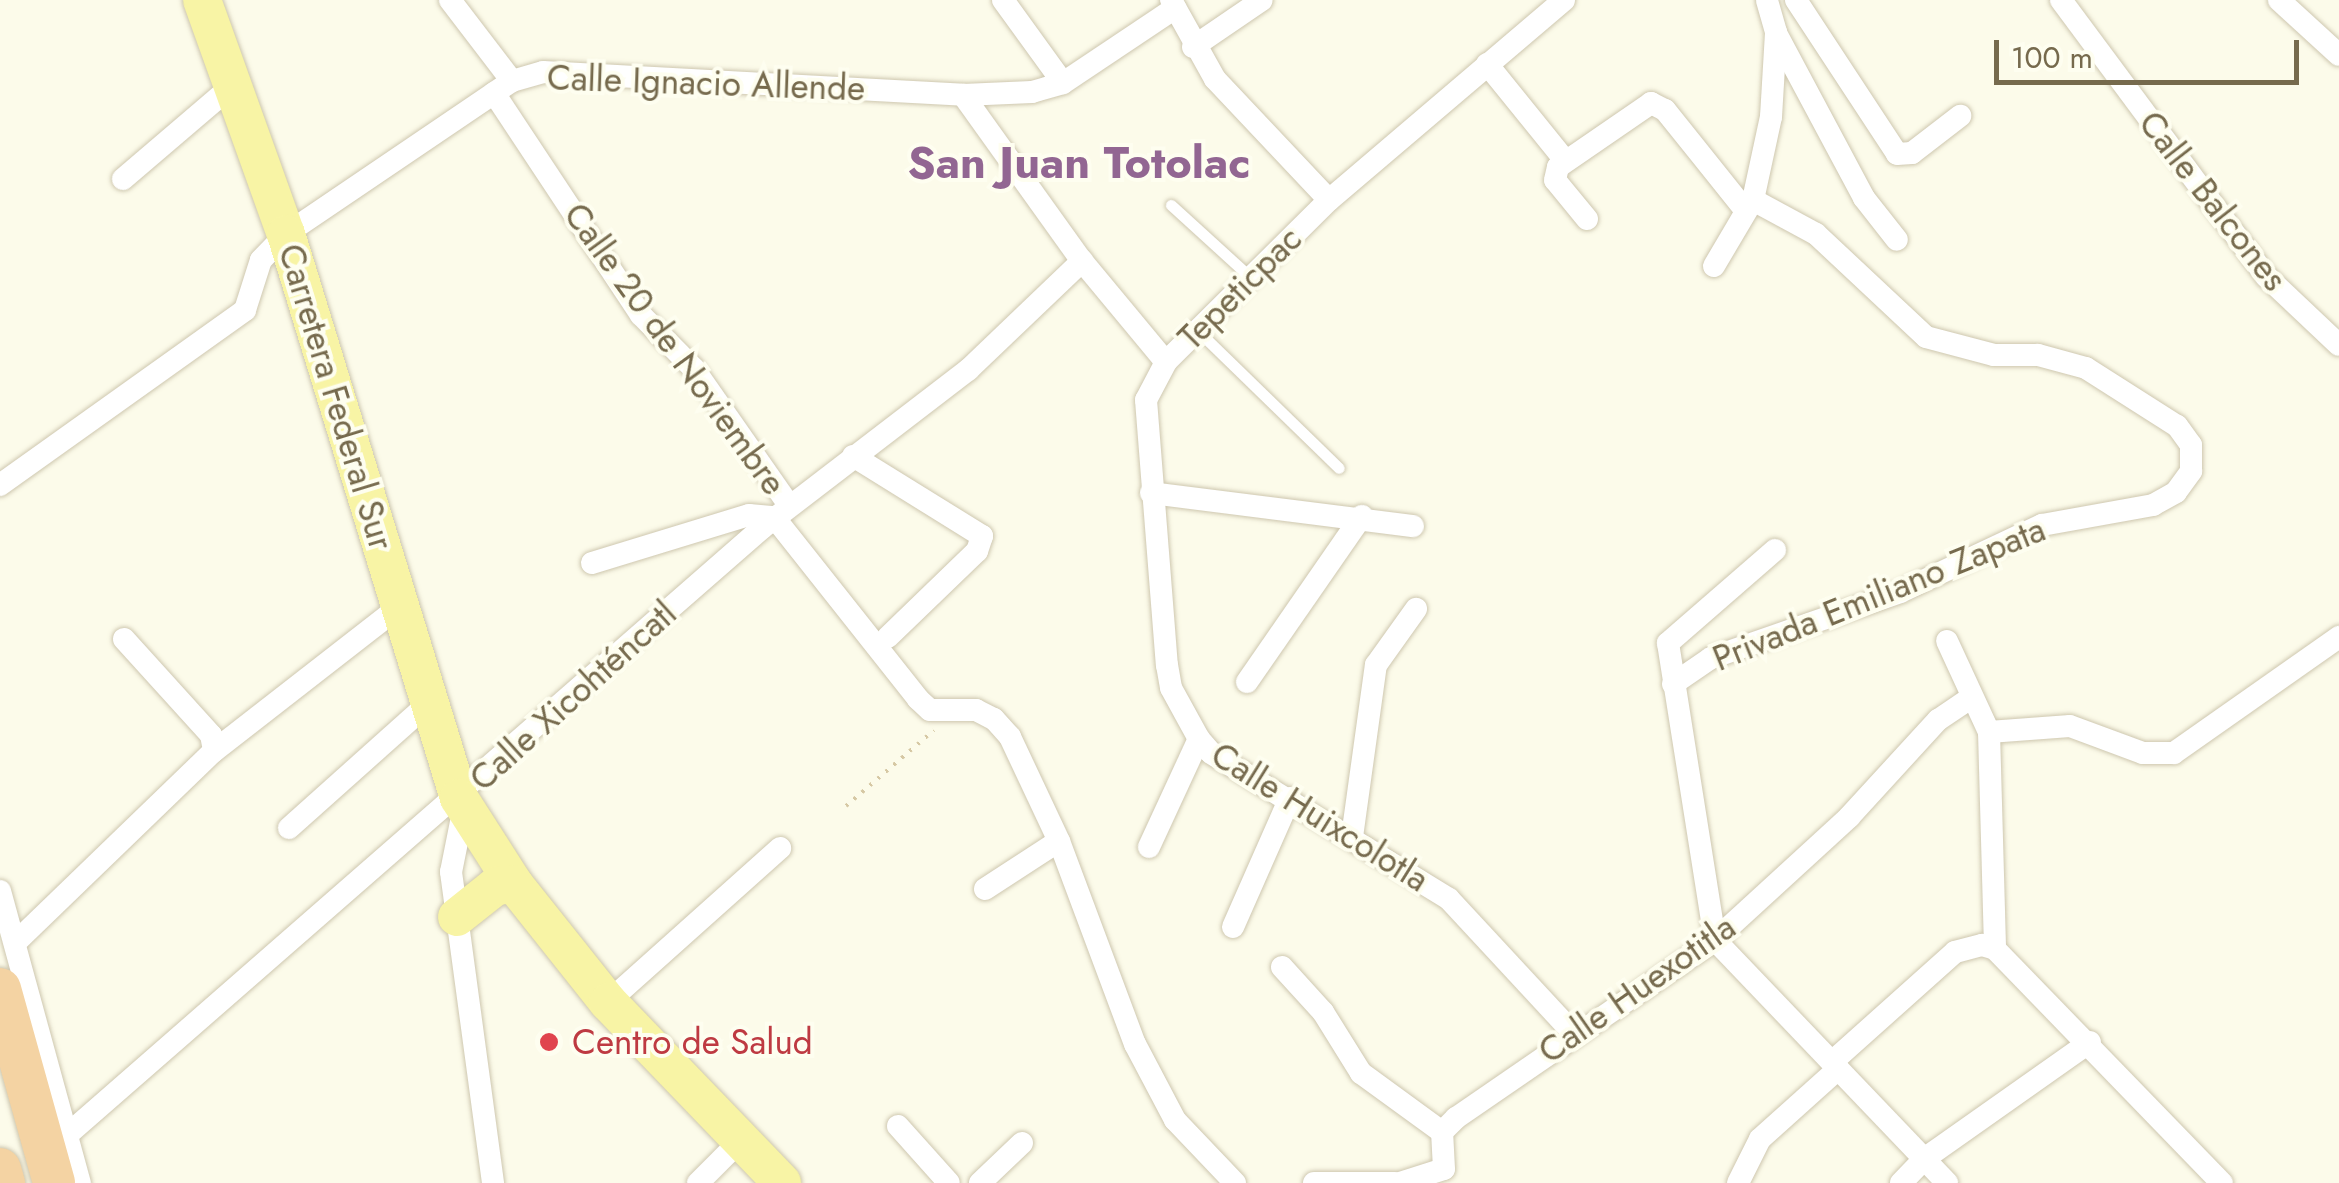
<!DOCTYPE html>
<meta charset="utf-8">
<style>
body{margin:0}
#map{position:relative;width:2339px;height:1183px;overflow:hidden;background:#fcfbea;font-family:Jost,sans-serif}
div>[style]{position:absolute}
.path>*{height:4px;margin-top:-2px;transform-origin:0;background:repeating-linear-gradient(90deg,#d6c8a4 0 2.5px,transparent 0 10.5px)}
.roads{filter:drop-shadow(0 0 2px #cec7af) drop-shadow(0 0 2px #cec7af)}
.lane>*{height:11px;margin:-5.5px;padding:0 5.5px;transform-origin:5.5px;border-radius:5.5px;background:#fff}
.street>*{height:22px;margin:-11px;padding:0 11px;transform-origin:11px;border-radius:11px;background:#fff}
.primary>*{height:38px;margin:-19px;padding:0 19px;transform-origin:19px;border-radius:19px;background:#f8f4a5}
.highway>*{height:42px;margin:-21px;padding:0 21px;transform-origin:21px;border-radius:21px;background:#f4d3a3}
.dots>*{width:28px;height:28px;translate:-50% -50%;box-sizing:border-box;border:5px solid #fefef0;border-radius:50%}
span{translate:-50% -50%;white-space:nowrap;text-align:center;line-height:1.15;-webkit-text-stroke:8px #fefef0;paint-order:stroke}
.street-label{font-size:35px;color:#766a4d}
.health-label{font-size:35px;color:#be3a42}
.left{translate:0 -50%;text-align:left}
.district-label{font-size:45px;color:#926692;font-weight:700}
.scale{position:absolute;left:1994px;top:40px;width:305px;height:45px;box-sizing:border-box;border:5px solid #766a4d;border-top:0;padding-left:12px;font-size:30px;line-height:35px;white-space:nowrap;color:#766a4d;-webkit-text-stroke:8px #fefef0;paint-order:stroke}
</style>
<div id="map">
<div class="path">
<i style="left:846px;top:806px;width:116px;rotate:-40.8deg"></i>
</div>
<div class="roads">
<div class="lane">
<i style="left:1171px;top:205px;width:107px;rotate:42.3deg"></i>
<i style="left:1196px;top:329px;width:199px;rotate:44.2deg"></i>
</div>
<div class="street">
<i style="left:450px;top:0;width:102px;rotate:52.6deg"></i>
<i style="left:1003px;top:0;width:102px;rotate:54.1deg"></i>
<i style="left:1171px;top:0;width:90px;rotate:60.9deg"></i>
<i style="left:1215px;top:79px;width:166px;rotate:46.7deg"></i>
<i style="left:1564px;top:0;width:309px;rotate:139.6deg"></i>
<i style="left:1329px;top:200px;width:230px;rotate:135.2deg"></i>
<i style="left:1166px;top:362px;width:43px;rotate:117.8deg"></i>
<i style="left:1146px;top:400px;width:266px;rotate:85.5deg"></i>
<i style="left:1167px;top:665px;width:23px;rotate:80deg"></i>
<i style="left:1171px;top:688px;width:58px;rotate:61.2deg"></i>
<i style="left:1199px;top:739px;width:18px;rotate:49deg"></i>
<i style="left:1211px;top:753px;width:279px;rotate:31.5deg"></i>
<i style="left:1449px;top:899px;width:183px;rotate:47.2deg"></i>
<i style="left:1796px;top:0;width:184px;rotate:56.7deg"></i>
<i style="left:1897px;top:154px;width:15px;rotate:-4deg"></i>
<i style="left:1912px;top:153px;width:61px;rotate:-37.6deg"></i>
<i style="left:2061px;top:0;width:344px;rotate:53.4deg"></i>
<i style="left:2266px;top:276px;width:100px;rotate:43.4deg"></i>
<i style="left:2279px;top:0;width:81px;rotate:42.5deg"></i>
<i style="left:1777px;top:35px;width:185px;rotate:61.9deg"></i>
<i style="left:1864px;top:198px;width:53px;rotate:51.8deg"></i>
<i style="left:1193px;top:47px;width:83px;rotate:-34.3deg"></i>
<i style="left:1487px;top:64px;width:122px;rotate:51deg"></i>
<i style="left:494px;top:93px;width:266px;rotate:56.5deg"></i>
<i style="left:641px;top:315px;width:76px;rotate:45.5deg"></i>
<i style="left:694px;top:369px;width:166px;rotate:55.1deg"></i>
<i style="left:963px;top:95px;width:204px;rotate:54.4deg"></i>
<i style="left:1082px;top:261px;width:131px;rotate:50.3deg"></i>
<i style="left:123px;top:179px;width:145px;rotate:-40.5deg"></i>
<i style="left:1587px;top:219px;width:50px;rotate:-129.4deg"></i>
<i style="left:1555px;top:180px;width:13px;rotate:-77deg"></i>
<i style="left:1558px;top:167px;width:113px;rotate:-34.5deg"></i>
<i style="left:1651px;top:103px;width:16px;rotate:27deg"></i>
<i style="left:1665px;top:110px;width:129px;rotate:51.3deg"></i>
<i style="left:1714px;top:266px;width:77px;rotate:-59.4deg"></i>
<i style="left:1753px;top:200px;width:85px;rotate:-77.8deg"></i>
<i style="left:1771px;top:117px;width:85px;rotate:-86.6deg"></i>
<i style="left:1776px;top:32px;width:33px;rotate:-106deg"></i>
<i style="left:853px;top:456px;width:152px;rotate:31.8deg"></i>
<i style="left:982px;top:536px;width:16px;rotate:108deg"></i>
<i style="left:977px;top:551px;width:124px;rotate:136deg"></i>
<i style="left:0;top:485px;width:301px;rotate:-35.5deg"></i>
<i style="left:245px;top:310px;width:52px;rotate:-72.3deg"></i>
<i style="left:261px;top:260px;width:36px;rotate:-46deg"></i>
<i style="left:286px;top:234px;width:273px;rotate:-34.1deg"></i>
<i style="left:512px;top:81px;width:32px;rotate:-16deg"></i>
<i style="left:543px;top:72px;width:421px;rotate:3.1deg"></i>
<i style="left:963px;top:95px;width:69px;rotate:-2.5deg"></i>
<i style="left:1032px;top:92px;width:32px;rotate:-16deg"></i>
<i style="left:1063px;top:83px;width:135px;rotate:-33.8deg"></i>
<i style="left:1151px;top:493px;width:264px;rotate:7.2deg"></i>
<i style="left:1775px;top:550px;width:142px;rotate:139deg"></i>
<i style="left:1668px;top:643px;width:301px;rotate:81deg"></i>
<i style="left:1715px;top:940px;width:336px;rotate:46.3deg"></i>
<i style="left:592px;top:563px;width:164px;rotate:-17deg"></i>
<i style="left:749px;top:515px;width:25px;rotate:5deg"></i>
<i style="left:774px;top:517px;width:232px;rotate:51.6deg"></i>
<i style="left:918px;top:699px;width:16px;rotate:43deg"></i>
<i style="left:930px;top:710px;width:46px"></i>
<i style="left:976px;top:710px;width:20px;rotate:27deg"></i>
<i style="left:994px;top:719px;width:24px;rotate:48deg"></i>
<i style="left:1010px;top:737px;width:115px;rotate:64.8deg"></i>
<i style="left:1059px;top:841px;width:217px;rotate:69.5deg"></i>
<i style="left:1135px;top:1044px;width:86px;rotate:62.2deg"></i>
<i style="left:1175px;top:1120px;width:87px;rotate:46.4deg"></i>
<i style="left:124px;top:639px;width:130px;rotate:47.8deg"></i>
<i style="left:211px;top:735px;width:16px;rotate:79deg"></i>
<i style="left:1947px;top:641px;width:100px;rotate:65.2deg"></i>
<i style="left:1989px;top:732px;width:217px;rotate:88.4deg"></i>
<i style="left:1995px;top:949px;width:326px;rotate:45.9deg"></i>
<i style="left:1247px;top:682px;width:202px;rotate:-55.3deg"></i>
<i style="left:1673px;top:684px;width:46px;rotate:-34.4deg"></i>
<i style="left:1711px;top:658px;width:200px;rotate:-19.2deg"></i>
<i style="left:1900px;top:592px;width:157px;rotate:-25.3deg"></i>
<i style="left:2042px;top:525px;width:113px;rotate:-10.2deg"></i>
<i style="left:2153px;top:505px;width:26px;rotate:-29deg"></i>
<i style="left:2176px;top:492px;width:26px;rotate:-54deg"></i>
<i style="left:2191px;top:471px;width:26px;rotate:-90deg"></i>
<i style="left:2191px;top:445px;width:24px;rotate:-126deg"></i>
<i style="left:2177px;top:426px;width:108px;rotate:-147.5deg"></i>
<i style="left:2086px;top:368px;width:50px;rotate:-164.8deg"></i>
<i style="left:2038px;top:355px;width:44px;rotate:180deg"></i>
<i style="left:1994px;top:355px;width:70px;rotate:-165.2deg"></i>
<i style="left:1926px;top:337px;width:151px;rotate:-136.9deg"></i>
<i style="left:1816px;top:234px;width:72px;rotate:-151.6deg"></i>
<i style="left:1989px;top:732px;width:81px;rotate:-4.2deg"></i>
<i style="left:2070px;top:726px;width:78px;rotate:20.3deg"></i>
<i style="left:2143px;top:753px;width:31px"></i>
<i style="left:2174px;top:753px;width:202px;rotate:-35.1deg"></i>
<i style="left:464px;top:807px;width:66px;rotate:101.3deg"></i>
<i style="left:451px;top:872px;width:314px;rotate:82.3deg"></i>
<i style="left:289px;top:828px;width:189px;rotate:-41.8deg"></i>
<i style="left:1352px;top:837px;width:174px;rotate:-82.1deg"></i>
<i style="left:1376px;top:665px;width:69px;rotate:-54.5deg"></i>
<i style="left:1149px;top:847px;width:119px;rotate:-65.2deg"></i>
<i style="left:985px;top:889px;width:88px;rotate:-33deg"></i>
<i style="left:0;top:891px;width:303px;rotate:74.7deg"></i>
<i style="left:1233px;top:927px;width:141px;rotate:-66.2deg"></i>
<i style="left:15px;top:943px;width:277px;rotate:-44deg"></i>
<i style="left:214px;top:751px;width:236px;rotate:-37.9deg"></i>
<i style="left:1282px;top:967px;width:61px;rotate:47.7deg"></i>
<i style="left:1323px;top:1012px;width:72px;rotate:58.1deg"></i>
<i style="left:1361px;top:1073px;width:100px;rotate:36.1deg"></i>
<i style="left:608px;top:1002px;width:231px;rotate:-41.8deg"></i>
<i style="left:1832px;top:1062px;width:165px;rotate:-41.8deg"></i>
<i style="left:1955px;top:952px;width:28px;rotate:-15deg"></i>
<i style="left:1982px;top:945px;width:14px;rotate:17deg"></i>
<i style="left:898px;top:1126px;width:76px;rotate:48.2deg"></i>
<i style="left:67px;top:1135px;width:923px;rotate:-41.13deg"></i>
<i style="left:762px;top:528px;width:260px;rotate:-37.5deg"></i>
<i style="left:968px;top:370px;width:158px;rotate:-43.7deg"></i>
<i style="left:1444px;top:1169px;width:37px;rotate:-93deg"></i>
<i style="left:1442px;top:1132px;width:20px;rotate:-45deg"></i>
<i style="left:1456px;top:1118px;width:314px;rotate:-34.5deg"></i>
<i style="left:1715px;top:940px;width:182px;rotate:-42.5deg"></i>
<i style="left:1849px;top:817px;width:132px;rotate:-47.5deg"></i>
<i style="left:1938px;top:720px;width:40px;rotate:-34deg"></i>
<i style="left:698px;top:1183px;width:61px;rotate:-45deg"></i>
<i style="left:980px;top:1183px;width:58px;rotate:-43.6deg"></i>
<i style="left:1314px;top:1183px;width:81px"></i>
<i style="left:1400px;top:1183px;width:46px;rotate:-17.7deg"></i>
<i style="left:1738px;top:1183px;width:49px;rotate:-63.4deg"></i>
<i style="left:1760px;top:1139px;width:105px;rotate:-41.9deg"></i>
<i style="left:1901px;top:1183px;width:33px;rotate:-46deg"></i>
<i style="left:1924px;top:1159px;width:203px;rotate:-35.2deg"></i>
</div>
<div class="primary">
<i style="left:202px;top:0;width:249px;rotate:70.3deg"></i>
<i style="left:286px;top:234px;width:590px;rotate:72.95deg"></i>
<i style="left:459px;top:798px;width:102px;rotate:57.4deg"></i>
<i style="left:514px;top:884px;width:151px;rotate:51.5deg"></i>
<i style="left:608px;top:1002px;width:251px;rotate:46.1deg"></i>
<i style="left:457px;top:917px;width:50px;rotate:-38.5deg"></i>
<i style="left:496px;top:886px;width:18px;rotate:-6deg"></i>
</div>
<div class="highway">
<i style="left:0;top:989px;width:201px;rotate:74.4deg"></i>
<i style="left:0;top:1169px;width:15px;rotate:74deg"></i>
</div>
</div>
<div class="dots">
<i style="left:549px;top:1042px;background:#e0444e"></i>
</div>
<div class="street-label">
<span style="left:706px;top:83px;rotate:2deg">Calle Ignacio Allende</span>
<span style="left:2213px;top:201px;rotate:52deg">Calle Balcones</span>
<span style="left:1240px;top:288px;rotate:-45deg">Tepeticpac</span>
<span style="left:675px;top:349px;rotate:54deg">Calle 20 de Noviembre</span>
<span style="left:336px;top:397px;rotate:73deg">Carretera Federal Sur</span>
<span style="left:1879px;top:594px;rotate:-22deg">Privada Emiliano Zapata</span>
<span style="left:573px;top:696px;rotate:-42deg">Calle Xicohténcatl</span>
<span style="left:1320px;top:817px;rotate:32deg">Calle Huixcolotla</span>
<span style="left:1637px;top:989px;rotate:-35deg">Calle Huexotitla</span>
</div>
<div class="health-label">
<span class="left" style="left:572px;top:1042px">Centro de Salud</span>
</div>
<div class="district-label">
<span style="left:1079px;top:163px">San Juan Totolac</span>
</div>
<div class="scale">100 m</div>
</div>
